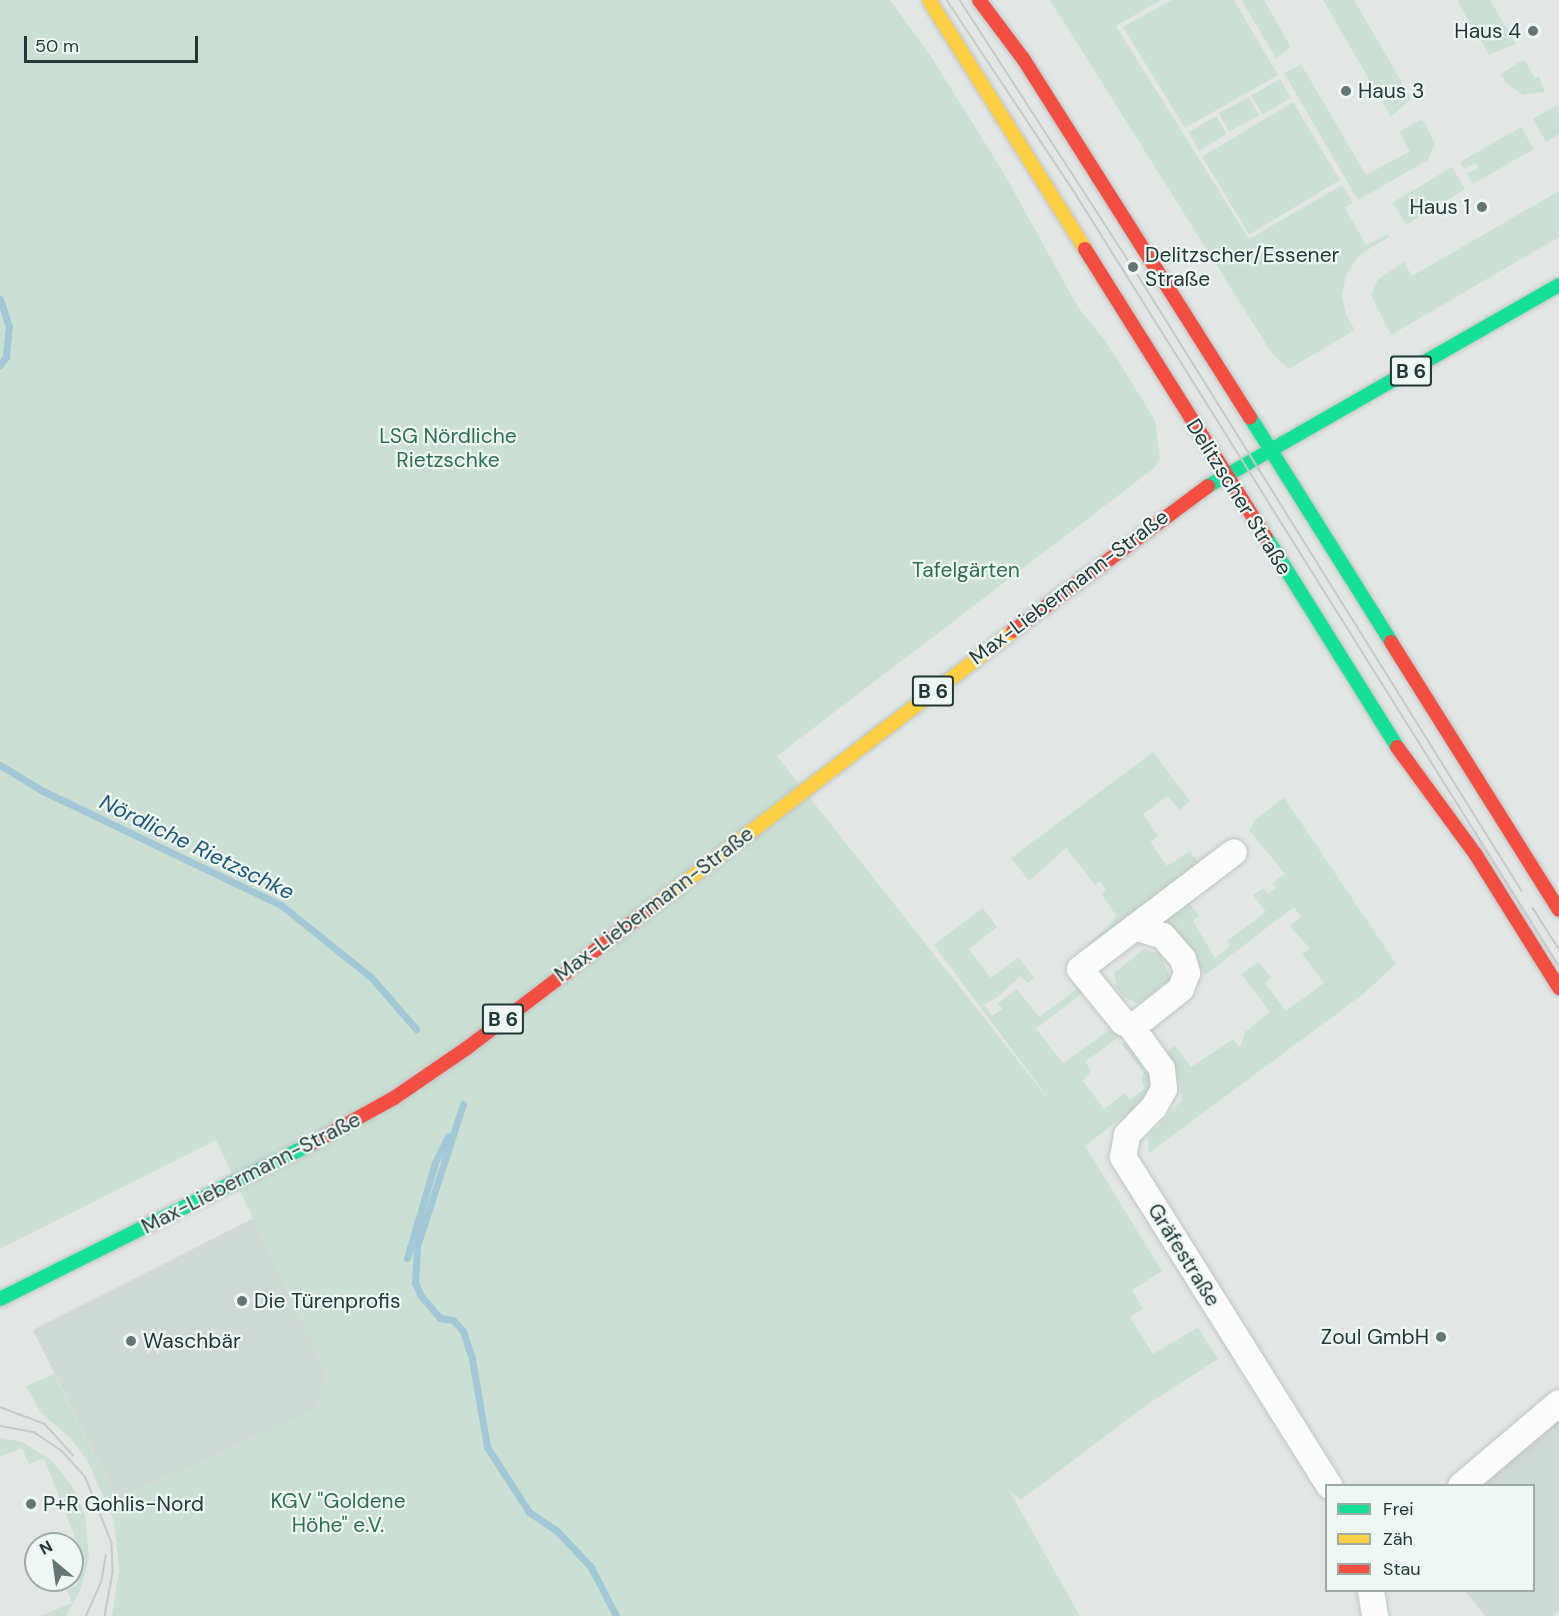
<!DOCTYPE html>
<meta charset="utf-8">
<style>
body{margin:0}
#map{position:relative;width:1559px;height:1616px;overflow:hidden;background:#e2e7e6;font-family:"DM Sans",sans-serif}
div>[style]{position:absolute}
.built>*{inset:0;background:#cfd9d6}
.green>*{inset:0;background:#cbe0d4;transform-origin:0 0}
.stream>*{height:7px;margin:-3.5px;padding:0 3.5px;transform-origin:3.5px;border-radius:3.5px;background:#a2c7d6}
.roads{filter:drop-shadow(0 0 2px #bfc4c3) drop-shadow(0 0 2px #bfc4c3)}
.street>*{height:26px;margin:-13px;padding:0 13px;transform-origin:13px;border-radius:13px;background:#fbfbfb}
.fast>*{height:14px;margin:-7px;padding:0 7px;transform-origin:7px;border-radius:7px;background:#16e098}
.slow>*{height:14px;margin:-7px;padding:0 7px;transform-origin:7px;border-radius:7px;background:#ffcf43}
.jam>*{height:14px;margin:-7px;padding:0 7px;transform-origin:7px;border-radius:7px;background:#f24e42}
.tram>*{height:1.5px;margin:-0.75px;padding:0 0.75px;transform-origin:0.75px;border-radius:0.75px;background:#c6c9c9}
.dots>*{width:16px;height:16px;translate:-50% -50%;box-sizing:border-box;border:3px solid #eff7f4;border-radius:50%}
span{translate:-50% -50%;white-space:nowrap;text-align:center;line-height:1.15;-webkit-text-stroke:4.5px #eff7f4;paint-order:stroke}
.shield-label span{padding:2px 4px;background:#eff7f4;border:2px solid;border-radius:4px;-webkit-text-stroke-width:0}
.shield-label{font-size:20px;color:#203936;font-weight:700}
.poi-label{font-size:21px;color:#203936}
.right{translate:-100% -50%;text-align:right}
.left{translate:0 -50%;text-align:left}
.park-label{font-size:21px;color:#2c6f50}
.street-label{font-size:21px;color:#203936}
.water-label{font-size:22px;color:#1c5873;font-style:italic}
.legend{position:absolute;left:1325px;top:1484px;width:210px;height:108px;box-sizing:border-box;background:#eff7f4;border:2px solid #9caba8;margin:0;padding:8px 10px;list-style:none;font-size:18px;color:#203936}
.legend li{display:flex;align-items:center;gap:12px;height:30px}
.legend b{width:30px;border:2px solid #9caba8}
.north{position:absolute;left:24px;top:1532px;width:60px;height:60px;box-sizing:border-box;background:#eff7f4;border:2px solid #9caba8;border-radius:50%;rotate:331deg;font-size:16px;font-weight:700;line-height:24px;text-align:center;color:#203936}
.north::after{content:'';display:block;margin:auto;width:21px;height:27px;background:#647674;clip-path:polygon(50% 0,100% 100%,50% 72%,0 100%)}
.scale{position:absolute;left:24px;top:36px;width:174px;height:27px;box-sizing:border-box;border:3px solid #203936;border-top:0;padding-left:8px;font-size:18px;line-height:21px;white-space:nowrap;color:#203936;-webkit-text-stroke:4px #eff7f4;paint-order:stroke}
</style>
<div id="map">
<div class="built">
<i style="clip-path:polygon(254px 1218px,327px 1376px,316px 1409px,117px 1500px,33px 1330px)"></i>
<i style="clip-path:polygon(1559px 1420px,1559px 1610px,1552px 1616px,1485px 1616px,1465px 1591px,1534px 1590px,1534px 1486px,1478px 1485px)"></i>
</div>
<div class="green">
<i style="clip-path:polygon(0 0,890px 0,930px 55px,1002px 170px,1078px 307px,1107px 343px,1155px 420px,1160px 459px,1153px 469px,777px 756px,1057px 1110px,934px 945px,983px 908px,997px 927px,969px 949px,991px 978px,1019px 957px,1034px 978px,1028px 983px,1020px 976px,998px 997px,984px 1004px,992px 1016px,1002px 1009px,998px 1003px,1017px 989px,1039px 1017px,1078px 988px,1068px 961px,1089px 988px,1036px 1029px,1063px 1063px,1111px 1029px,1098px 1012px,1104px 1007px,1124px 1033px,1085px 1062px,1091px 1071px,1083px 1081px,1104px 1109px,1125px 1093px,1130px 1100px,1145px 1088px,1141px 1079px,1144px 1073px,1122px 1044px,1130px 1040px,1151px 1068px,1153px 1080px,1146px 1099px,1085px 1146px,1162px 1271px,1132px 1290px,1143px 1309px,1130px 1317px,1153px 1354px,1198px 1327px,1218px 1359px,1148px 1404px,1021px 1500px,1009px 1490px,1080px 1616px,112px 1616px,119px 1570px,114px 1521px,87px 1460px,70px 1438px,41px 1413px,26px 1386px,54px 1374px,117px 1500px,316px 1409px,327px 1376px,216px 1140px,0 1249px)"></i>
<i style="clip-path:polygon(1050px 0,1161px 0,1116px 26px,1249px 239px,1342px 185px,1353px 203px,1345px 208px,1366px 245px,1388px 234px,1389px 237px,1359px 255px,1346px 275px,1342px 296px,1346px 315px,1355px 330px,1289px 369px,1273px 355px)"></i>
<i style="clip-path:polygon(1172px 0,1234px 0,1278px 75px,1185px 128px,1123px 27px)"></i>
<i style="clip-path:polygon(1241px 0,1264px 0,1290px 46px,1284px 53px,1276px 58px)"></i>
<i style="clip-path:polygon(1323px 0,1354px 0,1411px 98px,1391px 117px)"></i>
<i style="clip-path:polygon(1457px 0,1490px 0,1516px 44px,1489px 55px)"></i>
<i style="clip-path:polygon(1524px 59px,1535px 78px,1539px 76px,1545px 92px,1523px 95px,1506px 83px,1501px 74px)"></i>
<i style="clip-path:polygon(1301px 64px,1366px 175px,1410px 151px,1399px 132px,1420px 120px,1424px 121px,1435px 144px,1428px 160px,1358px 200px,1284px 73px)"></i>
<i style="left:1280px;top:79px;width:22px;height:33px;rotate:60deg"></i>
<i style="left:1249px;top:97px;width:21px;height:34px;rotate:62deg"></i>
<i style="left:1293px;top:102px;width:91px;height:106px;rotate:59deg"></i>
<i style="clip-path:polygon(1559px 104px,1559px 134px,1546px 142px,1533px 119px)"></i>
<i style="left:1216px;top:116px;width:21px;height:32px;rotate:59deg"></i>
<i style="clip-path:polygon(1521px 127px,1534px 149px,1473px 184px,1467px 174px,1478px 168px,1476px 163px,1464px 169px,1460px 162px)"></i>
<i style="left:1452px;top:167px;width:26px;height:69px;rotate:59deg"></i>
<i style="clip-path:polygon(1559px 191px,1559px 237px,1391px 335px,1371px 295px,1378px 279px,1404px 262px,1412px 276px)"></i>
<i style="clip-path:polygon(1153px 752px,1190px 801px,1179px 810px,1168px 796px,1143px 814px,1158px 836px,1150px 842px,1167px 866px,1190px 851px,1202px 867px,1093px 951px,1086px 944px,1109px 927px,1116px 915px,1101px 894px,1106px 890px,1100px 881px,1095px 885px,1066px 848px,1029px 881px,1011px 858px)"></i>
<i style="clip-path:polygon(1284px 797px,1396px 964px,1362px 995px,1149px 1153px,1148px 1137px,1182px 1100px,1178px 1072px,1166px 1052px,1175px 1046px,1191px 1067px,1233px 1039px,1240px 1047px,1245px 1032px,1270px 1012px,1241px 974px,1259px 962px,1271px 978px,1265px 983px,1286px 1011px,1324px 983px,1302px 954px,1310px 948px,1292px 929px,1291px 925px,1301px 917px,1294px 907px,1205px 975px,1160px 917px,1196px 889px,1200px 895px,1189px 903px,1199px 916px,1193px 921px,1215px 958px,1230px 946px,1227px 941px,1266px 912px,1253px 895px,1263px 888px,1268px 894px,1276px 888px,1272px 883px,1285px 874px,1249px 830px,1255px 820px)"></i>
<i style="clip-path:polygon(1144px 949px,1160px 954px,1171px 979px,1137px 1004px,1122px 995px,1116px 986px,1114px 973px)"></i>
<i style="clip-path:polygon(0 1438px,23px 1442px,52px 1461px,73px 1487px,85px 1515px,89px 1559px,80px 1591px,66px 1616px,40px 1616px,72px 1603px,67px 1590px,78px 1585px,72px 1569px,85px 1563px,44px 1458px,29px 1464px,22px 1448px,0 1457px)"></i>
</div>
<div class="stream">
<i style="left:0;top:299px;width:28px;rotate:72deg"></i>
<i style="left:9px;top:326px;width:31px;rotate:96deg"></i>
<i style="left:6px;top:357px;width:10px;rotate:127deg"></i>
<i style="left:0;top:765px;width:50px;rotate:31.2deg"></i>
<i style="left:43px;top:791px;width:264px;rotate:25.6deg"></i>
<i style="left:281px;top:905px;width:115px;rotate:38.7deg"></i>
<i style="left:371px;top:977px;width:69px;rotate:49.1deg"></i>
<i style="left:463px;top:1104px;width:149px;rotate:107.9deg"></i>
<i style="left:417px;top:1246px;width:37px;rotate:93deg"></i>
<i style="left:415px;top:1283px;width:14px;rotate:65deg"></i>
<i style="left:421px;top:1296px;width:29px;rotate:49deg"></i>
<i style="left:440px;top:1318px;width:13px;rotate:9deg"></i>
<i style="left:453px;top:1320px;width:15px;rotate:48deg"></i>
<i style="left:463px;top:1331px;width:29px;rotate:72deg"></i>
<i style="left:472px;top:1359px;width:89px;rotate:80.3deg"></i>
<i style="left:487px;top:1447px;width:77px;rotate:57.1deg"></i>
<i style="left:529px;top:1512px;width:34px;rotate:34deg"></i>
<i style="left:557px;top:1531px;width:50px;rotate:46.6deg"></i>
<i style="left:591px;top:1567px;width:55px;rotate:63deg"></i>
<i style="left:407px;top:1258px;width:99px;rotate:-73.6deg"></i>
<i style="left:435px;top:1163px;width:30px;rotate:-64deg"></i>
</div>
<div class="roads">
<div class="street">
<i style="left:1135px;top:927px;width:29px;rotate:18deg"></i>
<i style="left:1163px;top:936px;width:30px;rotate:49deg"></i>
<i style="left:1183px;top:959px;width:15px;rotate:74deg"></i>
<i style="left:1187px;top:973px;width:17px;rotate:111deg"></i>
<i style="left:1181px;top:989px;width:55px;rotate:141.7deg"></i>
<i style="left:1138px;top:1023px;width:8px;rotate:166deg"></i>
<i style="left:1130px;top:1025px;width:54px;rotate:54deg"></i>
<i style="left:1162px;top:1069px;width:20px;rotate:84deg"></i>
<i style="left:1164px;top:1089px;width:21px;rotate:119deg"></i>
<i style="left:1154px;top:1107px;width:39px;rotate:134deg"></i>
<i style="left:1127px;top:1135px;width:22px;rotate:100deg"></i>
<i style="left:1123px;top:1157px;width:388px;rotate:57.9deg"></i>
<i style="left:1130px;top:1025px;width:8px;rotate:-157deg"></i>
<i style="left:1123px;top:1022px;width:68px;rotate:-129.1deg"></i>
<i style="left:1080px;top:969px;width:193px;rotate:-37.2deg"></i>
<i style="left:1461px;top:1486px;width:128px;rotate:-40.3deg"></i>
<i style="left:1371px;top:1590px;width:26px;rotate:81deg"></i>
</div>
<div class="fast">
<i style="left:1250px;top:417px;width:266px;rotate:57.9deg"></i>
<i style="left:1208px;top:486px;width:404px;rotate:-29.8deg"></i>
<i style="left:1266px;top:537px;width:248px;rotate:58deg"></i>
<i style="left:0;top:1299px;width:347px;rotate:-26.5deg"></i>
</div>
<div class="slow">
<i style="left:929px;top:0;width:294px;rotate:57.9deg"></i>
<i style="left:655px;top:905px;width:451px;rotate:-37.4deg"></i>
</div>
<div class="jam">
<i style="left:979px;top:0;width:75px;rotate:53.1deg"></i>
<i style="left:1024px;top:60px;width:423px;rotate:57.7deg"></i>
<i style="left:1085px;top:249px;width:340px;rotate:57.9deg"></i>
<i style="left:1013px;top:631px;width:243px;rotate:-36.6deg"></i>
<i style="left:1391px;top:642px;width:316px;rotate:57.9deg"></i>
<i style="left:1397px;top:747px;width:134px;rotate:53.8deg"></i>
<i style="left:1476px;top:855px;width:157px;rotate:58deg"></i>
<i style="left:311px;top:1144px;width:95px;rotate:-29deg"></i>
<i style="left:394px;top:1098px;width:88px;rotate:-34.4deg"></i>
<i style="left:467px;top:1048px;width:236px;rotate:-37.3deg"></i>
</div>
</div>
<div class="tram">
<i style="left:947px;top:0;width:235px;rotate:56.4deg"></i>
<i style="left:1077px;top:196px;width:908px;rotate:57.95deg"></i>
<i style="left:960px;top:0;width:318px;rotate:57.1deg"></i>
<i style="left:1133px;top:267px;width:735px;rotate:58.06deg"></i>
<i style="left:1533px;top:908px;width:49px;rotate:57.6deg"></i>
<i style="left:0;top:1407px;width:48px;rotate:20.7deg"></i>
<i style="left:45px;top:1424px;width:42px;rotate:47.9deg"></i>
<i style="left:0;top:1426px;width:35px;rotate:10deg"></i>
<i style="left:34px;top:1432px;width:34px;rotate:34deg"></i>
<i style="left:62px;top:1451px;width:36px;rotate:48deg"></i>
<i style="left:86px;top:1478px;width:70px;rotate:68.2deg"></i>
<i style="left:112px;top:1543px;width:30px;rotate:88deg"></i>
<i style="left:113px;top:1573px;width:44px;rotate:100.5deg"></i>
<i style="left:86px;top:1616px;width:36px;rotate:-66deg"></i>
<i style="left:101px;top:1583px;width:28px;rotate:-80deg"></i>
</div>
<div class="dots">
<i style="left:1533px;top:31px;background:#647674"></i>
<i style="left:1346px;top:91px;background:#647674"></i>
<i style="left:1482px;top:207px;background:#647674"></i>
<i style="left:1133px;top:267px;background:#647674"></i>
<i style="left:242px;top:1301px;background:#647674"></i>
<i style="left:1441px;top:1337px;background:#647674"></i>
<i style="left:131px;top:1341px;background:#647674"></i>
<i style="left:31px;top:1504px;background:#647674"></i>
</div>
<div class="shield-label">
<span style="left:1411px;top:371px">B 6</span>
<span style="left:933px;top:691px">B 6</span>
<span style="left:503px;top:1019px">B 6</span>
</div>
<div class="poi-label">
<span class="right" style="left:1521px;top:31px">Haus 4</span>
<span class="left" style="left:1358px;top:91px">Haus 3</span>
<span class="right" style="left:1470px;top:207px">Haus 1</span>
<span class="left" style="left:1145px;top:267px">Delitzscher/Essener<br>Straße</span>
<span class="left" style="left:254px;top:1301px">Die Türenprofis</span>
<span class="right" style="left:1429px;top:1337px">Zoul GmbH</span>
<span class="left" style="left:143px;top:1341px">Waschbär</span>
<span class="left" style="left:43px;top:1504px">P+R Gohlis-Nord</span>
</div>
<div class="park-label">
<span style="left:448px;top:448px">LSG Nördliche<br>Rietzschke</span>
<span style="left:966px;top:570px">Tafelgärten</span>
<span style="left:338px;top:1513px">KGV "Goldene<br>Höhe" e.V.</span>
</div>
<div class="street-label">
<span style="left:1239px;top:497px;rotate:58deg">Delitzscher Straße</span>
<span style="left:1069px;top:587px;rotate:-37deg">Max-Liebermann-Straße</span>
<span style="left:654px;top:904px;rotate:-37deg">Max-Liebermann-Straße</span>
<span style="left:251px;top:1173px;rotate:-27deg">Max-Liebermann-Straße</span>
<span style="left:1184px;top:1255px;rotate:58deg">Gräfestraße</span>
</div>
<div class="water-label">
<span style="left:197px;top:847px;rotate:26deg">Nördliche Rietzschke</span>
</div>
<ul class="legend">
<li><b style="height:8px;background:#16e098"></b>Frei</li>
<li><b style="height:8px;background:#ffcf43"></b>Zäh</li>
<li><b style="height:8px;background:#f24e42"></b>Stau</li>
</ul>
<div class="north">N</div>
<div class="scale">50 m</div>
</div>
